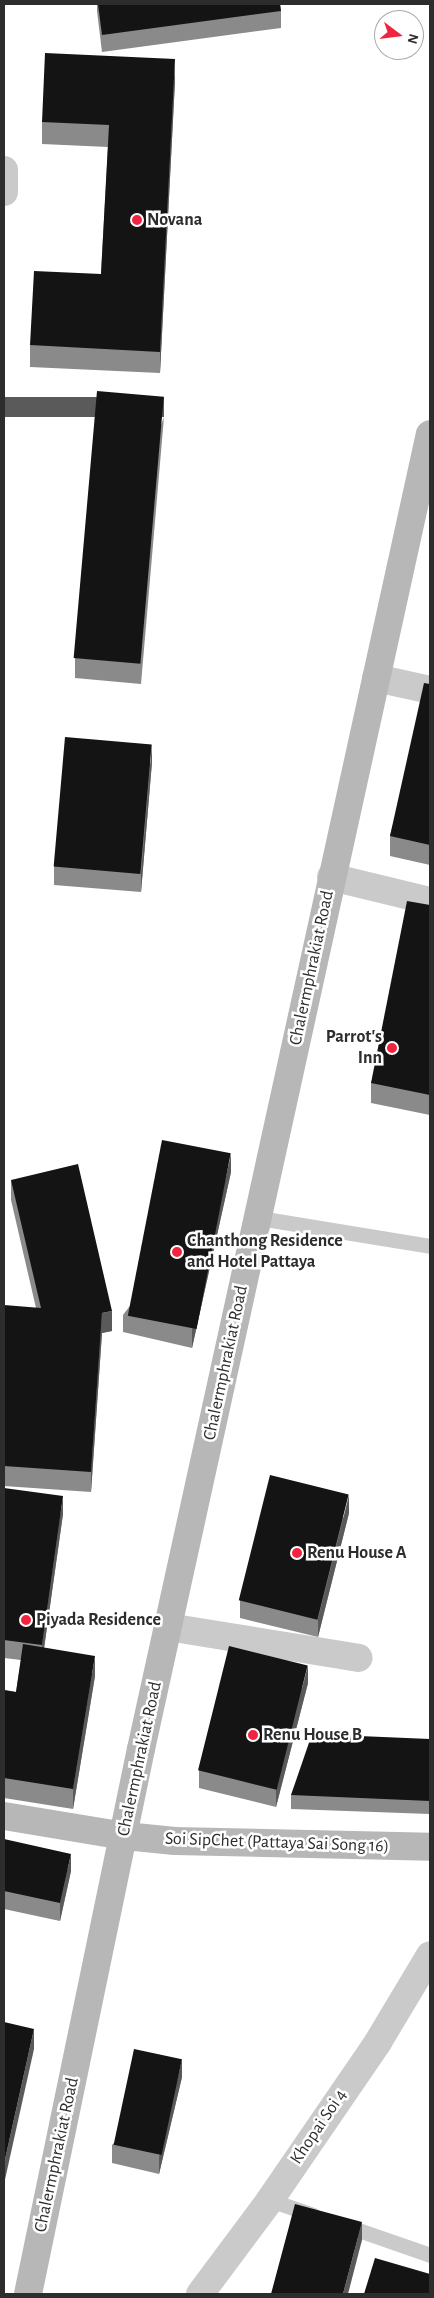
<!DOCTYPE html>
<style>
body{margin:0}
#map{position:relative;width:434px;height:2298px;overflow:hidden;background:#fff;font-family:"Alegreya Sans",sans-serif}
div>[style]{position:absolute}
.lane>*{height:15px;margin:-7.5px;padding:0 7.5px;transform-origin:7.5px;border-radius:7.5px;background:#cacaca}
.street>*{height:28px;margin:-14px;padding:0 14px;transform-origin:14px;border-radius:14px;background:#cacaca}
.secondary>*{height:28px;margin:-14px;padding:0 14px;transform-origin:14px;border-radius:14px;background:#b7b7b7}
.wall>*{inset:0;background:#8a8a8a}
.shaded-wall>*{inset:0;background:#5a5a5a;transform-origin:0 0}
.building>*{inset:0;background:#141414;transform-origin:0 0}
.dots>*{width:14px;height:14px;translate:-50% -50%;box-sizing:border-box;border:2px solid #fff;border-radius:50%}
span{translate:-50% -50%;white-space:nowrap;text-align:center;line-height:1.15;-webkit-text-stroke:5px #fff;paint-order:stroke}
.poi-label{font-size:18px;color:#2d2d2d;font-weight:700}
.left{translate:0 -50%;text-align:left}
.right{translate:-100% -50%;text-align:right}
.street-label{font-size:18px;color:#2d2d2d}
.frame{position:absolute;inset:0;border:5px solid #2d2d2d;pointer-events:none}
.north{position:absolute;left:374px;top:10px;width:50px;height:50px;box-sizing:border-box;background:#fff;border:1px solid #ababab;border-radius:50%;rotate:105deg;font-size:14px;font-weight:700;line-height:20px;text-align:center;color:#2d2d2d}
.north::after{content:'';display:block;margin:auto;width:18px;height:22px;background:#f02441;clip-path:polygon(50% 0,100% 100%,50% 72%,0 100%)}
</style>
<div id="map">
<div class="lane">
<i style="left:259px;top:1218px;width:173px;rotate:9.3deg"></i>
<i style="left:270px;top:2200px;width:46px;rotate:19.2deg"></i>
<i style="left:344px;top:2225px;width:91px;rotate:19.2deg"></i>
</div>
<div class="street">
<i style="left:4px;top:170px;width:22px;rotate:90deg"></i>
<i style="left:376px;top:678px;width:55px;rotate:12.5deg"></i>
<i style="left:331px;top:877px;width:102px;rotate:13.6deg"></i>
<i style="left:168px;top:1627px;width:193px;rotate:9.2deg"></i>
<i style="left:200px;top:2294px;width:117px;rotate:-53.3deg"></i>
<i style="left:270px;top:2200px;width:191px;rotate:-55.6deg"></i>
<i style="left:378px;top:2042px;width:101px;rotate:-59.1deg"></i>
</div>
<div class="secondary">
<i style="left:4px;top:1816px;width:123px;rotate:9.4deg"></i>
<i style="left:125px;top:1836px;width:50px;rotate:5.7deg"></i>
<i style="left:175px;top:1841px;width:255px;rotate:1.3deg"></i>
<i style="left:28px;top:2294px;width:557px;rotate:-78.29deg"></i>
<i style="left:141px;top:1749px;width:1346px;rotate:-77.61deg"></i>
</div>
<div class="wall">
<i style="clip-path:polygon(97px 4px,280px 4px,281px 11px,281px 28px,102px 52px,97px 11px)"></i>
<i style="clip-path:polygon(175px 81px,160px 373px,30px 367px,30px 345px,101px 274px,108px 147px,42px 144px,42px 122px)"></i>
<i style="clip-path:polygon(164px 417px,141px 684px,75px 678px,75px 658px)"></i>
<i style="clip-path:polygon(430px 684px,430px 865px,390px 856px,390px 836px)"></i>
<i style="clip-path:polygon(152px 762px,141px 892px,54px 885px,54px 867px)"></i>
<i style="clip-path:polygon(430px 905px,430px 1115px,371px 1103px,371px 1083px)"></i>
<i style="clip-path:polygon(231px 1172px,192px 1348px,123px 1332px,123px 1315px)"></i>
<i style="clip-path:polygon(11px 1180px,112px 1331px,102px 1333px,91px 1492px,4px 1486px,4px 1313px,36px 1308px,11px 1200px)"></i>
<i style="clip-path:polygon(4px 1488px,63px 1514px,44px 1648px,95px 1676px,73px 1809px,4px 1798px,4px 1690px,16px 1692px,21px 1660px,4px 1658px)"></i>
<i style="clip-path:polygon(349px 1513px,318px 1637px,240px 1618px,240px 1600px)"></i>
<i style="clip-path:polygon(308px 1683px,276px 1807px,199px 1788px,199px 1770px)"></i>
<i style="clip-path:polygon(430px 1739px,430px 1814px,291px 1809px,291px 1795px)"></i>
<i style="clip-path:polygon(4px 1839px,71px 1871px,60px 1921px,4px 1909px)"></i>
<i style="clip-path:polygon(182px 2077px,159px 2174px,112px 2163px,112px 2145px)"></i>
</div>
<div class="shaded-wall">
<i style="clip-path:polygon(175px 59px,175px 81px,160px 373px,160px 352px)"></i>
<i style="left:164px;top:397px;width:20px;height:268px;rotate:90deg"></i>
<i style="clip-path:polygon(152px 744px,152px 762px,141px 892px,141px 874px)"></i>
<i style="clip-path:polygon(231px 1154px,231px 1172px,192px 1348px,192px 1330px)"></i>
<i style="clip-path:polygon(112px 1311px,112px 1331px,102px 1333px,91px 1492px,91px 1472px,102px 1313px)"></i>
<i style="clip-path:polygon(349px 1495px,349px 1513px,318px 1637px,318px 1619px)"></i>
<i style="clip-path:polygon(63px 1496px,63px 1514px,42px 1663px,42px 1645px)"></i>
<i style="clip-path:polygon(95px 1656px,95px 1676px,73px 1809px,73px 1789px)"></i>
<i style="clip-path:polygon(308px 1665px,308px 1683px,276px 1807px,276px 1790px)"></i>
<i style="clip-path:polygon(71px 1854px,71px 1871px,60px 1921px,60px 1903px)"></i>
<i style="clip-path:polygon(34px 2029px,34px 2049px,4px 2184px,4px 2164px)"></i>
<i style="clip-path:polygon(182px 2059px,182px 2077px,159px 2174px,159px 2157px)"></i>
<i style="clip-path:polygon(362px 2222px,362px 2240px,348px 2294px,343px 2294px)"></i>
</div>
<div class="building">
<i style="clip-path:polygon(98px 4px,280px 4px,281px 11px,102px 35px)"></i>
<i style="clip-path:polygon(45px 53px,175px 59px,160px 352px,30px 345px,34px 271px,101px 274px,109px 125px,42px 122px)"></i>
<i style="left:97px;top:391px;width:67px;height:268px;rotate:5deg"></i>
<i style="clip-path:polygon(424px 683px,430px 684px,430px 845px,390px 836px)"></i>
<i style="left:65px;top:737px;width:87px;height:130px;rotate:5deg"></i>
<i style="clip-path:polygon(407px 901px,430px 905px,430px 1095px,371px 1083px)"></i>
<i style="left:162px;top:1140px;width:70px;height:179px;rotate:11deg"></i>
<i style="clip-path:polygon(78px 1164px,112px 1311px,102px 1313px,91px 1472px,4px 1466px,4px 1305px,41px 1308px,11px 1180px)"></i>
<i style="left:270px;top:1475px;width:81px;height:129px;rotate:14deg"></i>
<i style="clip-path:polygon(4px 1488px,63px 1496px,42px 1645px,4px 1640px)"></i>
<i style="clip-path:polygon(23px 1644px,95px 1656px,73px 1789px,4px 1778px,4px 1690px,16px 1692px)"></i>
<i style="left:229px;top:1646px;width:81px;height:128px;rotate:14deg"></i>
<i style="clip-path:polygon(312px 1734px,430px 1739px,430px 1801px,291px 1795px)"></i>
<i style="clip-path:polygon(4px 1839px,71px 1854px,60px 1903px,4px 1891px)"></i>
<i style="clip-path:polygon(4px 2022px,34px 2029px,4px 2164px)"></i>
<i style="left:134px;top:2049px;width:49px;height:98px;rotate:12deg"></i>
<i style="clip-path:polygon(295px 2204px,362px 2222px,343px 2294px,271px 2294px)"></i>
<i style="clip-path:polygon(375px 2258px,430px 2274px,430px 2294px,364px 2294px)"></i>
</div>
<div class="dots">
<i style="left:137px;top:220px;background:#f02441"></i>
<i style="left:392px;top:1048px;background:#f02441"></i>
<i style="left:177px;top:1252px;background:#f02441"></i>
<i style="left:297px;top:1553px;background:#f02441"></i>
<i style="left:26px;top:1620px;background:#f02441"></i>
<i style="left:253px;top:1735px;background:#f02441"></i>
</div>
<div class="poi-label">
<span class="left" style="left:147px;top:220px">Novana</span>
<span class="right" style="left:382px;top:1048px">Parrot's<br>Inn</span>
<span class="left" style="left:187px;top:1252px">Chanthong Residence<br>and Hotel Pattaya</span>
<span class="left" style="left:307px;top:1553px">Renu House A</span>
<span class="left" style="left:36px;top:1620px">Piyada Residence</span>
<span class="left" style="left:263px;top:1735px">Renu House B</span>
</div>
<div class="street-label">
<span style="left:312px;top:968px;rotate:-78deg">Chalermphrakiat Road</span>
<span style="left:226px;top:1363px;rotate:-78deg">Chalermphrakiat Road</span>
<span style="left:140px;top:1759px;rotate:-78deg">Chalermphrakiat Road</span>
<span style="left:277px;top:1843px;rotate:2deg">Soi SipChet (Pattaya Sai Song 16)</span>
<span style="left:319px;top:2127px;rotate:-56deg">Khopai Soi 4</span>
<span style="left:57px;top:2155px;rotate:-78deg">Chalermphrakiat Road</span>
</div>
<div class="frame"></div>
<div class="north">N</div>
</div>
